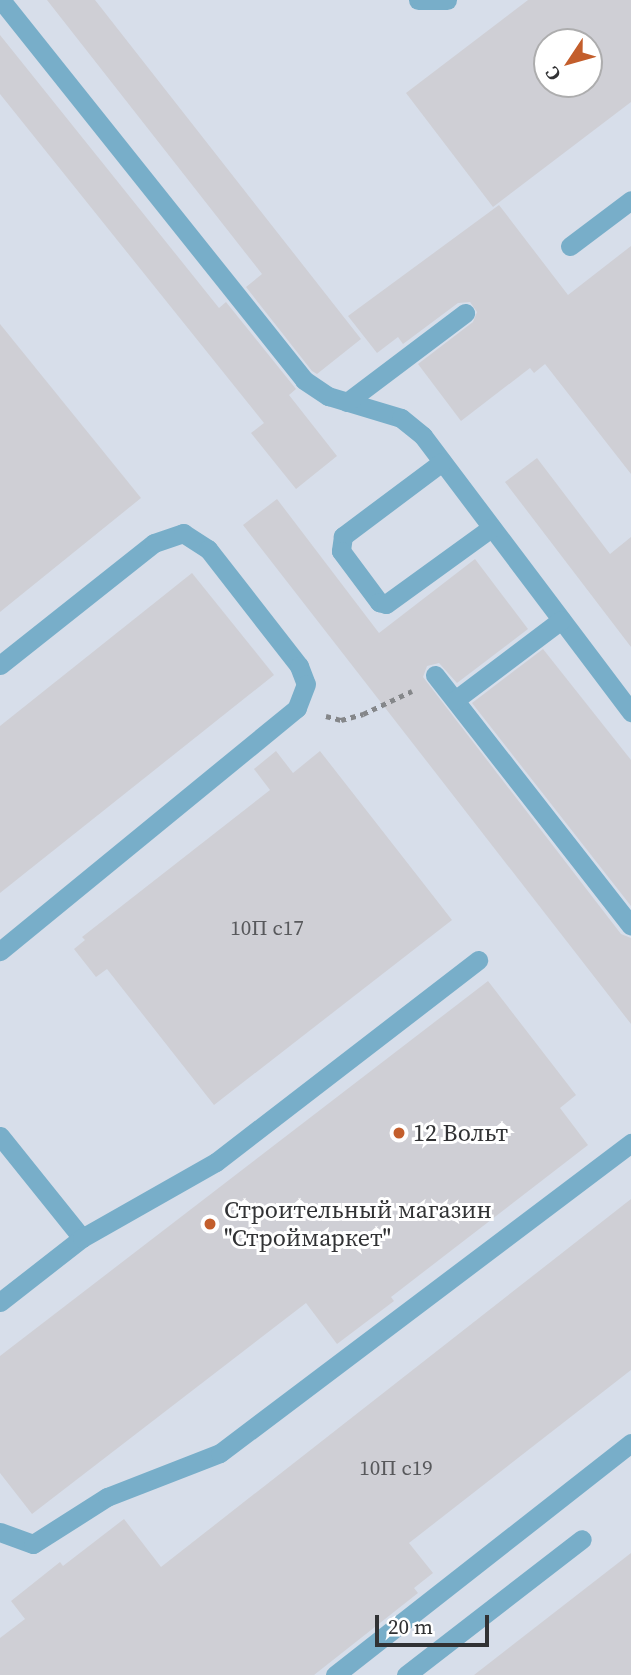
<!DOCTYPE html>
<meta charset="utf-8">
<style>
body{margin:0}
#map{position:relative;width:631px;height:1675px;overflow:hidden;background:#e7eaef;font-family:"Source Serif 4",serif}
div>[style]{position:absolute}
.built>*{inset:0;background:#d7deea}
.building>*{inset:0;background:#cfcfd5}
.path>*{height:4.5px;margin-top:-2.25px;transform-origin:0;background:repeating-linear-gradient(90deg,#85878a 0 5px,transparent 0 10px)}
.service>*{height:19px;margin:-9.5px;padding:0 9.5px;transform-origin:9.5px;border-radius:9.5px;background:#78aec9}
.dots>*{width:19px;height:19px;translate:-50% -50%;box-sizing:border-box;border:4px solid #fff;border-radius:50%}
span{translate:-50% -50%;white-space:nowrap;text-align:center;line-height:1.15;-webkit-text-stroke:6px #fff;paint-order:stroke}
.number-label{font-size:21px;color:#58595c}
.number-label span{-webkit-text-stroke-width:0}
.poi-label{font-size:24px;color:#313234}
.left{translate:0 -50%;text-align:left}
.north{position:absolute;left:533px;top:28px;width:70px;height:70px;box-sizing:border-box;background:#fff;border:2px solid #adadae;border-radius:50%;rotate:234deg;font-size:19px;font-weight:700;line-height:28px;text-align:center;color:#313234}
.north::after{content:'';display:block;margin:auto;width:24px;height:32px;background:#c35e2c;clip-path:polygon(50% 0,100% 100%,50% 72%,0 100%)}
.scale{position:absolute;left:375px;top:1615px;width:114px;height:32px;box-sizing:border-box;border:4px solid #313234;border-top:0;padding-left:9px;font-size:21px;line-height:24px;white-space:nowrap;color:#313234;-webkit-text-stroke:5px #fff;paint-order:stroke}
</style>
<div id="map">
<div class="built">
<i style="clip-path:polygon(evenodd,0 0,631px 0,631px 1675px,0 1675px,0 0,547px 42px,589px 42px,589px 84px,547px 84px,547px 42px)"></i>
</div>
<div class="building">
<i style="clip-path:polygon(47px 0,95px 0,361px 339px,317px 374px,312px 371px,246px 287px,262px 274px)"></i>
<i style="clip-path:polygon(evenodd,528px 0,631px 0,631px 102px,493px 207px,406px 93px,528px 0,547px 42px,589px 42px,589px 84px,547px 84px,547px 42px)"></i>
<i style="clip-path:polygon(0 35px,219px 308px,226px 302px,296px 389px,289px 395px,337px 456px,296px 489px,251px 433px,264px 423px,0 94px)"></i>
<i style="clip-path:polygon(499px 205px,568px 295px,631px 246px,631px 474px,545px 364px,534px 373px,530px 368px,461px 421px,418px 364px,473px 322px,477px 312px,470px 302px,458px 303px,403px 344px,398px 337px,377px 353px,348px 316px)"></i>
<i style="clip-path:polygon(0 324px,141px 498px,0 612px)"></i>
<i style="clip-path:polygon(537px 458px,610px 554px,631px 537px,631px 647px,505px 482px)"></i>
<i style="clip-path:polygon(277px 499px,379px 633px,475px 559px,528px 629px,457px 683px,439px 663px,427px 666px,423px 677px,621px 934px,631px 938px,631px 1024px,243px 525px)"></i>
<i style="clip-path:polygon(192px 573px,274px 675px,0 893px,0 726px)"></i>
<i style="clip-path:polygon(543px 649px,631px 760px,631px 906px,472px 703px)"></i>
<i style="clip-path:polygon(276px 751px,293px 773px,320px 751px,452px 920px,214px 1105px,107px 969px,96px 977px,74px 949px,85px 940px,82px 937px,270px 790px,254px 769px)"></i>
<i style="clip-path:polygon(488px 981px,576px 1095px,560px 1108px,588px 1145px,391px 1297px,394px 1301px,337px 1344px,306px 1303px,32px 1514px,0 1473px,0 1356px)"></i>
<i style="clip-path:polygon(631px 1199px,631px 1370px,409px 1543px,433px 1573px,414px 1588px,418px 1593px,314px 1675px,0 1675px,0 1638px,25px 1619px,11px 1601px,60px 1562px,63px 1566px,124px 1519px,161px 1567px)"></i>
<i style="clip-path:polygon(631px 1553px,631px 1675px,474px 1675px)"></i>
</div>
<div class="path">
<i style="left:326px;top:716px;width:16px;rotate:15deg"></i>
<i style="left:341px;top:720px;width:23px;rotate:-15deg"></i>
<i style="left:363px;top:714px;width:54px;rotate:-25.1deg"></i>
</div>
<div class="service">
<i style="left:1px;top:0;width:486px;rotate:51.4deg"></i>
<i style="left:304px;top:380px;width:29px;rotate:34deg"></i>
<i style="left:328px;top:396px;width:76px;rotate:16.8deg"></i>
<i style="left:401px;top:418px;width:28px;rotate:39deg"></i>
<i style="left:423px;top:436px;width:346px;rotate:53deg"></i>
<i style="left:418px;top:0;width:29px"></i>
<i style="left:570px;top:246px;width:76px;rotate:-37deg"></i>
<i style="left:347px;top:402px;width:148px;rotate:-37deg"></i>
<i style="left:442px;top:462px;width:124px;rotate:143.2deg"></i>
<i style="left:343px;top:536px;width:15px;rotate:98deg"></i>
<i style="left:341px;top:551px;width:64px;rotate:53.3deg"></i>
<i style="left:379px;top:602px;width:7px;rotate:16deg"></i>
<i style="left:386px;top:604px;width:130px;rotate:-35.9deg"></i>
<i style="left:0;top:665px;width:196px;rotate:-38.4deg"></i>
<i style="left:154px;top:543px;width:31px;rotate:-19deg"></i>
<i style="left:183px;top:533px;width:30px;rotate:33deg"></i>
<i style="left:208px;top:549px;width:148px;rotate:52.1deg"></i>
<i style="left:299px;top:666px;width:19px;rotate:69deg"></i>
<i style="left:306px;top:684px;width:26px;rotate:111deg"></i>
<i style="left:297px;top:708px;width:384px;rotate:140.7deg"></i>
<i style="left:435px;top:675px;width:318px;rotate:52deg"></i>
<i style="left:455px;top:700px;width:133px;rotate:-37deg"></i>
<i style="left:0;top:1136px;width:131px;rotate:51.2deg"></i>
<i style="left:0;top:1302px;width:104px;rotate:-38deg"></i>
<i style="left:82px;top:1238px;width:154px;rotate:-29.6deg"></i>
<i style="left:216px;top:1162px;width:331px;rotate:-37.6deg"></i>
<i style="left:0;top:1532px;width:35px;rotate:20deg"></i>
<i style="left:33px;top:1544px;width:88px;rotate:-32.4deg"></i>
<i style="left:107px;top:1497px;width:121px;rotate:-21.3deg"></i>
<i style="left:220px;top:1453px;width:515px;rotate:-37.03deg"></i>
<i style="left:335px;top:1675px;width:376px;rotate:-38.1deg"></i>
<i style="left:406px;top:1675px;width:222px;rotate:-37.7deg"></i>
</div>
<div class="dots">
<i style="left:399px;top:1133px;background:#c35e2c"></i>
<i style="left:210px;top:1224px;background:#c35e2c"></i>
</div>
<div class="number-label">
<span style="left:267px;top:928px">10П с17</span>
<span style="left:396px;top:1468px">10П с19</span>
</div>
<div class="poi-label">
<span class="left" style="left:413px;top:1133px">12 Вольт</span>
<span class="left" style="left:224px;top:1224px">Строительный магазин<br>"Строймаркет"</span>
</div>
<div class="north">С</div>
<div class="scale">20 m</div>
</div>
